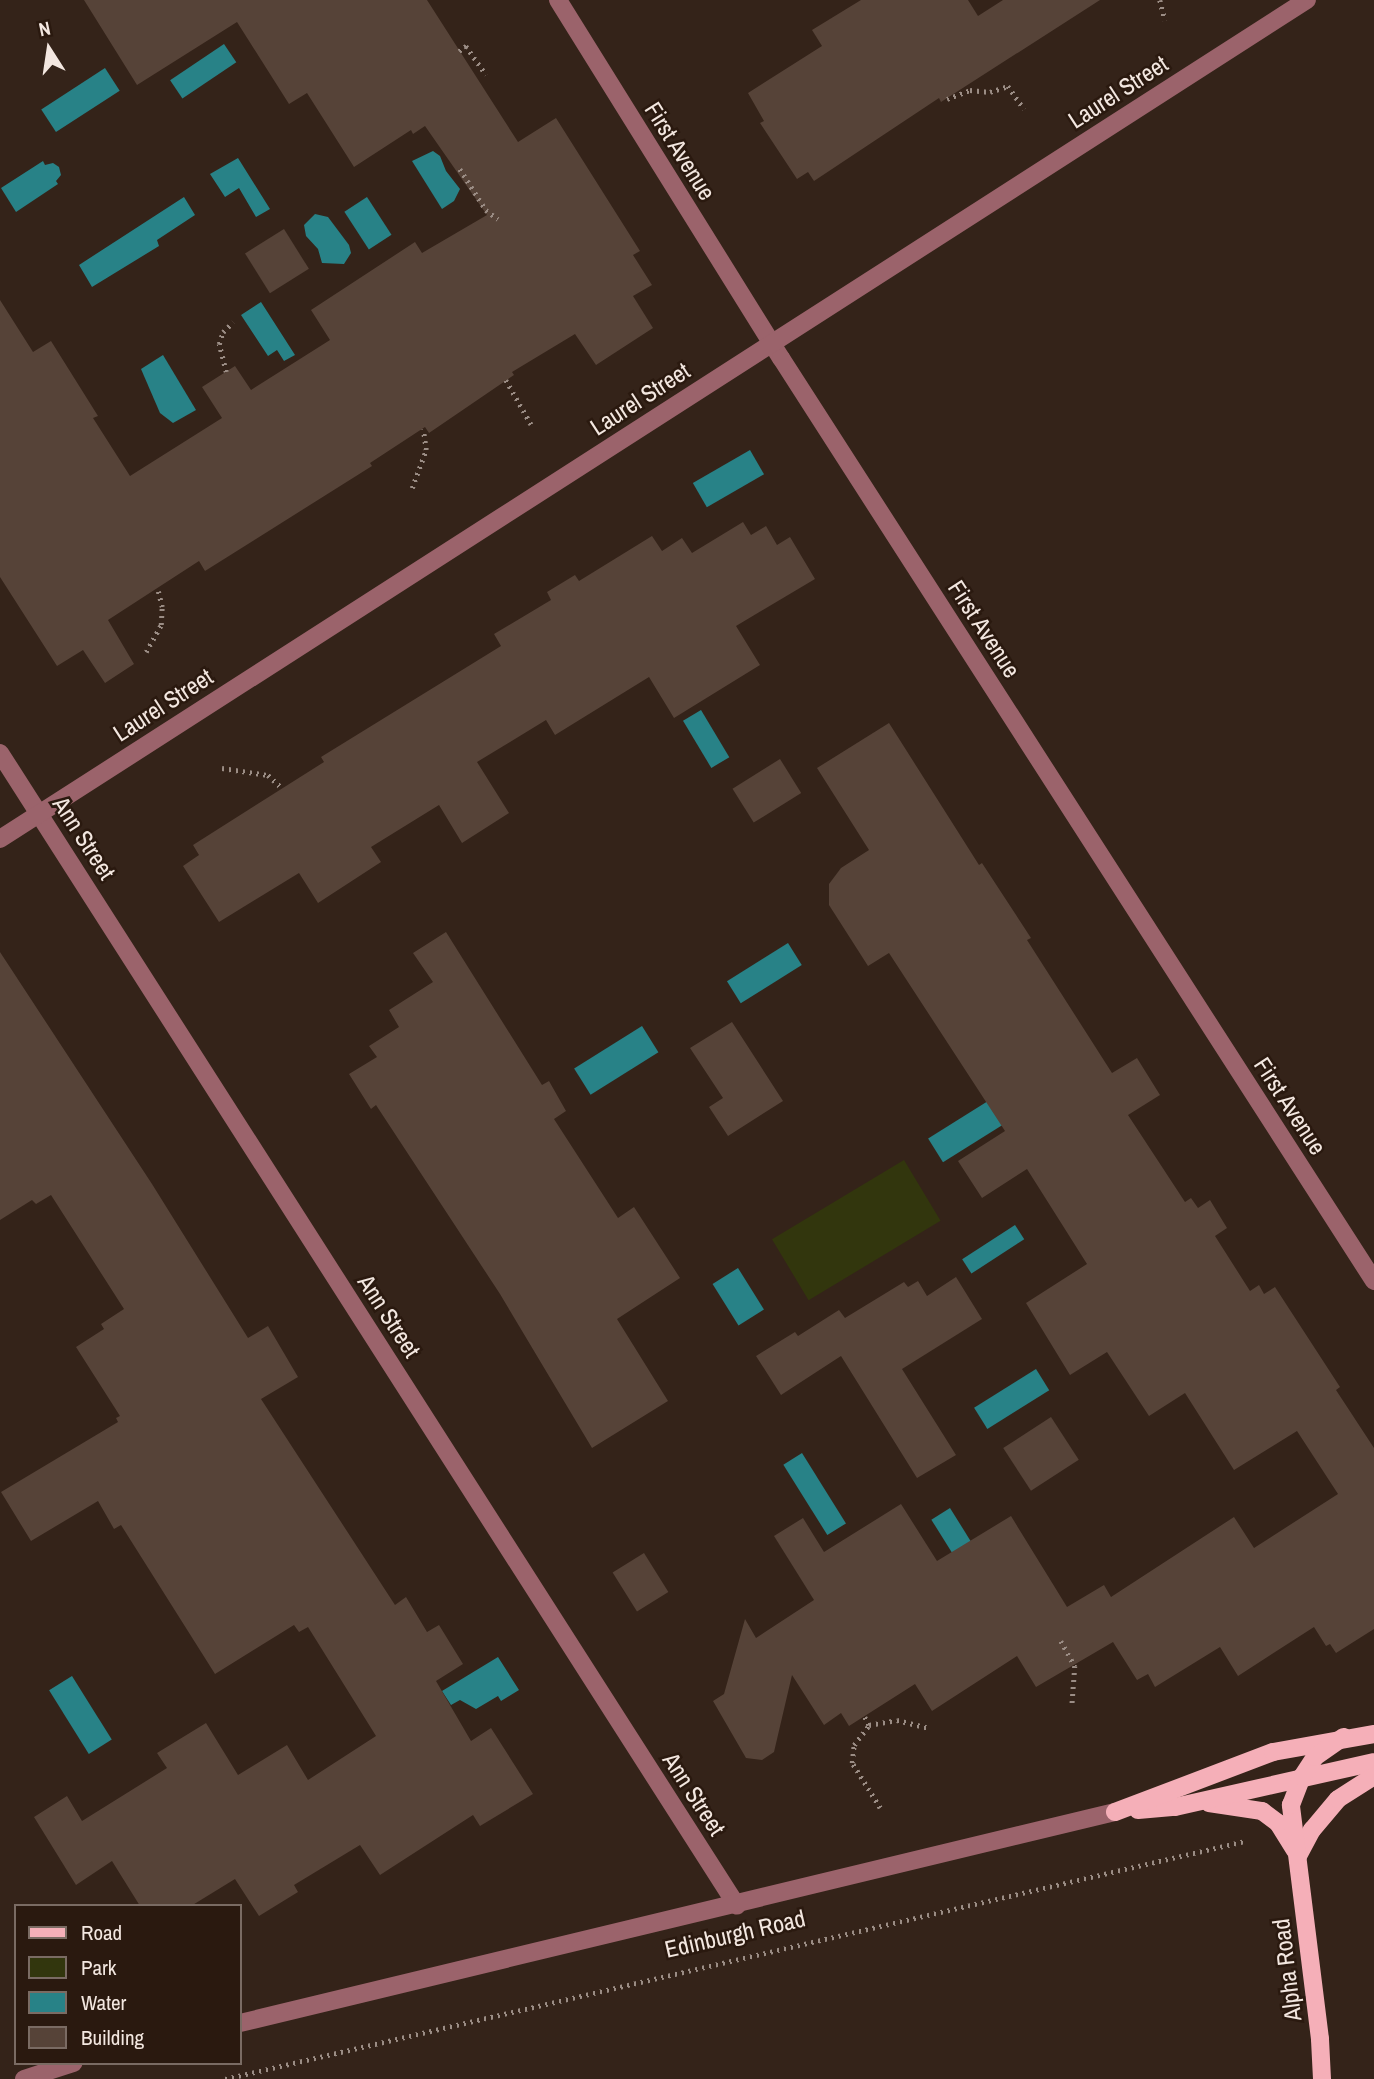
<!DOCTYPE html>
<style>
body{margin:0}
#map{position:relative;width:1374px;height:2079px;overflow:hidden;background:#342319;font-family:"Archivo Narrow",sans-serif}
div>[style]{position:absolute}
.green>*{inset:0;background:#32360d;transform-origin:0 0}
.water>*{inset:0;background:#288287;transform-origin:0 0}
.building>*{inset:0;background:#564338;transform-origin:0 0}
.path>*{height:4.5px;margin-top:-2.25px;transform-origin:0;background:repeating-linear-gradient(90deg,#9b8d85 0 2px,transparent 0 7px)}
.minor>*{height:18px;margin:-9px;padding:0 9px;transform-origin:9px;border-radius:9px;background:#9b636b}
.major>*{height:18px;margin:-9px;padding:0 9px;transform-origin:9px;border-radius:9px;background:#f5afb8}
span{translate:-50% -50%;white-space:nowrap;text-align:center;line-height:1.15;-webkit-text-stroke:5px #2a190f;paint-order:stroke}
.street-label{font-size:24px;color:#f3e7e0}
.legend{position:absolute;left:14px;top:1904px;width:228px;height:161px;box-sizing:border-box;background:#2a190f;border:2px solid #7a6b63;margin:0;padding:9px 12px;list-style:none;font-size:21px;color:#f3e7e0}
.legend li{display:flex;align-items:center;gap:14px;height:35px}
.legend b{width:35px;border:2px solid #7a6b63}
.north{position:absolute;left:14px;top:14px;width:70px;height:70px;-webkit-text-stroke:5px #2a190f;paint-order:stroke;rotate:348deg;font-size:19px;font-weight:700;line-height:28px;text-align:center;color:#f3e7e0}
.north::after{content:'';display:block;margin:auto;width:24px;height:32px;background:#f3e7e0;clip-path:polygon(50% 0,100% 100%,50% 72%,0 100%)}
</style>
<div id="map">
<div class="green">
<i style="left:904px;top:1160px;width:71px;height:154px;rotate:59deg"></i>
</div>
<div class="water">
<i style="left:224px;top:44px;width:22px;height:65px;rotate:56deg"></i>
<i style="left:105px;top:68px;width:27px;height:76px;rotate:57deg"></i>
<i style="clip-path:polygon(433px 151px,440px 156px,446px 171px,460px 189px,454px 201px,442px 209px,412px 161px)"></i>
<i style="clip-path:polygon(238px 158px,270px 209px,256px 217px,239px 188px,225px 197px,210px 174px)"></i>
<i style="clip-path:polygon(43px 161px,45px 165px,53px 163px,59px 167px,61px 175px,56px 181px,58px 184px,16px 212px,1px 188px)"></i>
<i style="clip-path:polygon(184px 197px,195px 215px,157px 240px,159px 246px,92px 287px,79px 265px)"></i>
<i style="left:367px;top:197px;width:45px;height:27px;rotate:57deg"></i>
<i style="clip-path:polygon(315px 214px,328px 217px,349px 245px,351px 253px,344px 264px,322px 263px,318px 249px,306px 236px,304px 225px)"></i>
<i style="clip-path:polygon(261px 302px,295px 355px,284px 361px,277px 350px,268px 356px,241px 315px)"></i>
<i style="clip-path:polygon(163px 355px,196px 410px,173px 423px,160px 413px,141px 369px)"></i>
<i style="left:750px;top:450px;width:28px;height:66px;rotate:60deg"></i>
<i style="left:701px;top:710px;width:55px;height:21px;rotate:59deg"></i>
<i style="left:788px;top:943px;width:26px;height:72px;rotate:58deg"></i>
<i style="left:642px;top:1026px;width:31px;height:80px;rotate:58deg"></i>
<i style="left:996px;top:1096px;width:28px;height:80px;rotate:58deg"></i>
<i style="left:1015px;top:1225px;width:17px;height:63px;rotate:57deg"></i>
<i style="left:738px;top:1268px;width:49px;height:30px;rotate:58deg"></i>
<i style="left:1036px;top:1369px;width:25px;height:73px;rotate:58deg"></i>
<i style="left:802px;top:1453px;width:83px;height:22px;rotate:58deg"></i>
<i style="left:950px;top:1508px;width:55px;height:22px;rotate:58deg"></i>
<i style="clip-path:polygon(498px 1657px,519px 1690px,501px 1701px,498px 1696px,476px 1709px,460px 1700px,451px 1705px,442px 1691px)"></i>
<i style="left:72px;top:1676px;width:75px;height:27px;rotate:58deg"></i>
</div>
<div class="building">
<i style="clip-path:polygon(84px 0,427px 0,518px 142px,556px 118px,640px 251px,633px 255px,652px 285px,633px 296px,653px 328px,596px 365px,575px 334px,512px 372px,514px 375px,429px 433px,425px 427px,370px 463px,372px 466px,205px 571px,199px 561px,108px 620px,134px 664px,105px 683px,83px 650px,57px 666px,0 577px,0 300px,33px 352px,51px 341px,98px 416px,93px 418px,130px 476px,222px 418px,202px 387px,235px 366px,251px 390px,330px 340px,311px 310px,415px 242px,422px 253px,487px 215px,425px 126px,413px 134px,411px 130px,354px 167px,307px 93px,289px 104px,237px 22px,137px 85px)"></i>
<i style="clip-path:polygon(861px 0,968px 0,978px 16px,1003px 0,1100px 0,941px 102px,939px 98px,814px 181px,808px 172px,797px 179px,760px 123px,764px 121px,748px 93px,822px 46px,812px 30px)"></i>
<i style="left:284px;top:229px;width:47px;height:46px;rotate:58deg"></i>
<i style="clip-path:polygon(743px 522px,751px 535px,766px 526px,777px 545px,790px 537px,815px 579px,736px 626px,760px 665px,674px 718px,649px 677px,555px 735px,546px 720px,477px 762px,509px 813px,462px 843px,439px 805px,371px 847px,381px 862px,318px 903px,299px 873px,219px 922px,183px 866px,199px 855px,193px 845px,324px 762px,321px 757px,501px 646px,494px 634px,551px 600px,547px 592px,575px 575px,579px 581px,652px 536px,662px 551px,682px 538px,692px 553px)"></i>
<i style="clip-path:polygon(889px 723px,979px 865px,982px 863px,1031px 938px,1027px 940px,1112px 1073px,1137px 1058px,1160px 1095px,1128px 1115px,1185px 1202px,1191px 1198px,1198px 1208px,1210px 1200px,1227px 1228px,1215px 1236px,1250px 1291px,1259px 1285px,1264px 1294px,1275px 1287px,1340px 1387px,1336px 1390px,1374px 1448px,1374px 1629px,1336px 1653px,1330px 1644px,1326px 1646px,1314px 1627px,1238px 1676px,1220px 1647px,1155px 1687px,1148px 1674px,1137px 1680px,1113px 1642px,1036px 1687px,1017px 1656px,932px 1711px,915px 1684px,849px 1726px,841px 1713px,824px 1725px,792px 1675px,774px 1752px,762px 1760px,746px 1758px,713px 1701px,724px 1694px,745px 1619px,756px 1638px,814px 1600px,774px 1536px,803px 1518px,824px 1552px,901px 1504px,937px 1561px,1011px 1516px,1067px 1607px,1104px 1585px,1111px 1597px,1234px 1517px,1254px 1548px,1338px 1494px,1297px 1431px,1234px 1470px,1185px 1393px,1149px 1416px,1107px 1352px,1070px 1375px,1026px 1303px,1087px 1264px,1027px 1169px,982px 1198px,958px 1161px,1005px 1131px,889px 953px,868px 966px,829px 905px,829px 884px,841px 868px,869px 850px,817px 768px)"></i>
<i style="left:780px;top:759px;width:40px;height:56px;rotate:58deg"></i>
<i style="clip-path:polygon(446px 932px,542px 1085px,549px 1081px,566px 1111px,554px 1119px,618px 1218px,634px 1207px,680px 1278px,617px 1319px,668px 1401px,592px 1448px,500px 1294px,376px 1105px,371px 1109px,349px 1074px,377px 1057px,369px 1046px,399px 1027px,389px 1010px,433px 982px,413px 953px)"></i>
<i style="clip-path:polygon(0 952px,152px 1184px,248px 1338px,268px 1326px,298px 1377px,261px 1399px,395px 1605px,406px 1597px,427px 1632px,439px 1625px,463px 1664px,436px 1681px,471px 1741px,491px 1728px,533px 1794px,480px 1826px,473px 1815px,380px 1875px,360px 1845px,294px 1885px,298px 1892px,259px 1916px,235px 1879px,191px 1906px,140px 1906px,112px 1861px,76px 1885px,34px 1817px,67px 1796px,82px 1821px,167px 1768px,157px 1753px,206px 1723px,238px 1775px,287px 1745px,308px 1780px,376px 1736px,308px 1627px,299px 1632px,294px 1625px,215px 1674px,121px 1525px,114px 1529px,98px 1501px,31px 1541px,1px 1492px,118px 1422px,116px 1418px,120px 1416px,76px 1347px,104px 1329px,101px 1324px,124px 1309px,51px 1195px,36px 1204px,32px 1200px,0 1220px)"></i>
<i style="clip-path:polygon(732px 1022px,783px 1101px,728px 1136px,709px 1107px,723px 1098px,690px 1048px)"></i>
<i style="clip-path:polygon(956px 1277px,982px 1319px,902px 1369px,956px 1455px,917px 1478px,841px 1356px,781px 1395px,756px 1356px,795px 1332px,798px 1336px,839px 1310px,845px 1318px,904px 1282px,908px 1287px,918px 1281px,927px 1296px)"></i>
<i style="left:1051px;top:1417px;width:51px;height:57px;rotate:57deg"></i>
<i style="left:644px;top:1553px;width:46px;height:37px;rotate:58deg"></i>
</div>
<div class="path">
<i style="left:1160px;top:0;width:21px;rotate:76deg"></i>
<i style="left:459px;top:51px;width:9px;rotate:-36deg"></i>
<i style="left:466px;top:46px;width:35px;rotate:55deg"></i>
<i style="left:947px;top:99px;width:25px;rotate:-21deg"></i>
<i style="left:970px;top:90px;width:20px;rotate:6deg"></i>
<i style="left:990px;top:92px;width:19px;rotate:-18deg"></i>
<i style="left:1008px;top:86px;width:28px;rotate:55deg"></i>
<i style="left:460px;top:169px;width:49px;rotate:57.6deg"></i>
<i style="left:486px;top:210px;width:15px;rotate:37deg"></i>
<i style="left:226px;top:372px;width:29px;rotate:-104deg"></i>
<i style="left:219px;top:344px;width:13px;rotate:-72deg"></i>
<i style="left:223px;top:332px;width:14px;rotate:-45deg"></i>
<i style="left:506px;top:380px;width:51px;rotate:60.4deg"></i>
<i style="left:412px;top:488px;width:40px;rotate:-69.8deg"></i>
<i style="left:426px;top:450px;width:21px;rotate:-98deg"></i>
<i style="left:146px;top:652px;width:31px;rotate:-61deg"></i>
<i style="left:161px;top:625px;width:18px;rotate:-87deg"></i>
<i style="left:162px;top:607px;width:16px;rotate:-104deg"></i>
<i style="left:222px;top:768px;width:47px;rotate:8.7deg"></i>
<i style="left:268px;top:775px;width:19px;rotate:43deg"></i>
<i style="left:1061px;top:1641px;width:29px;rotate:61deg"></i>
<i style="left:1075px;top:1666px;width:41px;rotate:94.2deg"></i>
<i style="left:865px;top:1717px;width:9px;rotate:63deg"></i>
<i style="left:880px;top:1808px;width:53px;rotate:-121.9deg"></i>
<i style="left:852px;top:1763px;width:18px;rotate:-84deg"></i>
<i style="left:854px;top:1745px;width:25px;rotate:-53deg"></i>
<i style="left:869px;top:1725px;width:28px;rotate:-10deg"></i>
<i style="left:897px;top:1720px;width:33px;rotate:14deg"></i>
<i style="left:225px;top:2079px;width:1047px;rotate:-13.13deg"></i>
</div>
<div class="minor">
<i style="left:558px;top:0;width:422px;rotate:58.1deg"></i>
<i style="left:781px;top:358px;width:1097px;rotate:57.28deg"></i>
<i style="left:0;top:753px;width:1368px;rotate:57.41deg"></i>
<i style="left:0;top:839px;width:1553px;rotate:-32.7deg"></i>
<i style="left:240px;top:2023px;width:900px;rotate:-13.56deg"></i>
<i style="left:24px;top:2079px;width:52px;rotate:-18.1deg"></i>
</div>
<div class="major">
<i style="left:1209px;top:1803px;width:54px;rotate:8.6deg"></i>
<i style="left:1262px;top:1811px;width:20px;rotate:37deg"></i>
<i style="left:1278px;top:1823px;width:32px;rotate:58deg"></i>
<i style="left:1138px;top:1810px;width:37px;rotate:-5deg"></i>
<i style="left:1175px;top:1807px;width:204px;rotate:-12.7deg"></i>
<i style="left:1115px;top:1812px;width:169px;rotate:-20.8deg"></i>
<i style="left:1273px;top:1752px;width:103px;rotate:-10.1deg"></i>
<i style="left:1298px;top:1856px;width:30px;rotate:-62deg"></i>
<i style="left:1312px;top:1830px;width:40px;rotate:-50deg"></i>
<i style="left:1338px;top:1799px;width:43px;rotate:-32.6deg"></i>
<i style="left:1322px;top:2079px;width:40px;rotate:-92.9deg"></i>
<i style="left:1320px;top:2039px;width:236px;rotate:-97.1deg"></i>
<i style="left:1291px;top:1805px;width:30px;rotate:-69deg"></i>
<i style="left:1302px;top:1777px;width:24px;rotate:-57deg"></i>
<i style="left:1315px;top:1757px;width:35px;rotate:-35deg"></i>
</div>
<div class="street-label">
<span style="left:1118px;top:92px;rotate:-33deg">Laurel Street</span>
<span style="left:680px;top:151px;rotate:58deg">First Avenue</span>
<span style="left:640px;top:399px;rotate:-33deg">Laurel Street</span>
<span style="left:984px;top:629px;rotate:57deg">First Avenue</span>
<span style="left:163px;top:705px;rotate:-33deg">Laurel Street</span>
<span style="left:84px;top:838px;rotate:57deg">Ann Street</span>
<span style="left:1290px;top:1106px;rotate:57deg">First Avenue</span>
<span style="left:389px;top:1316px;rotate:57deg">Ann Street</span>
<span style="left:694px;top:1794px;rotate:57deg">Ann Street</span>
<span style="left:735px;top:1934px;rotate:-13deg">Edinburgh Road</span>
<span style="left:1287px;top:1970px;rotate:-97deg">Alpha Road</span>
</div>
<ul class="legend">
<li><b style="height:9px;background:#f5afb8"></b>Road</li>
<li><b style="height:19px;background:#32360d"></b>Park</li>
<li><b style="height:19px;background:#288287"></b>Water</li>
<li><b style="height:19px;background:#564338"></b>Building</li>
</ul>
<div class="north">N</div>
</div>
